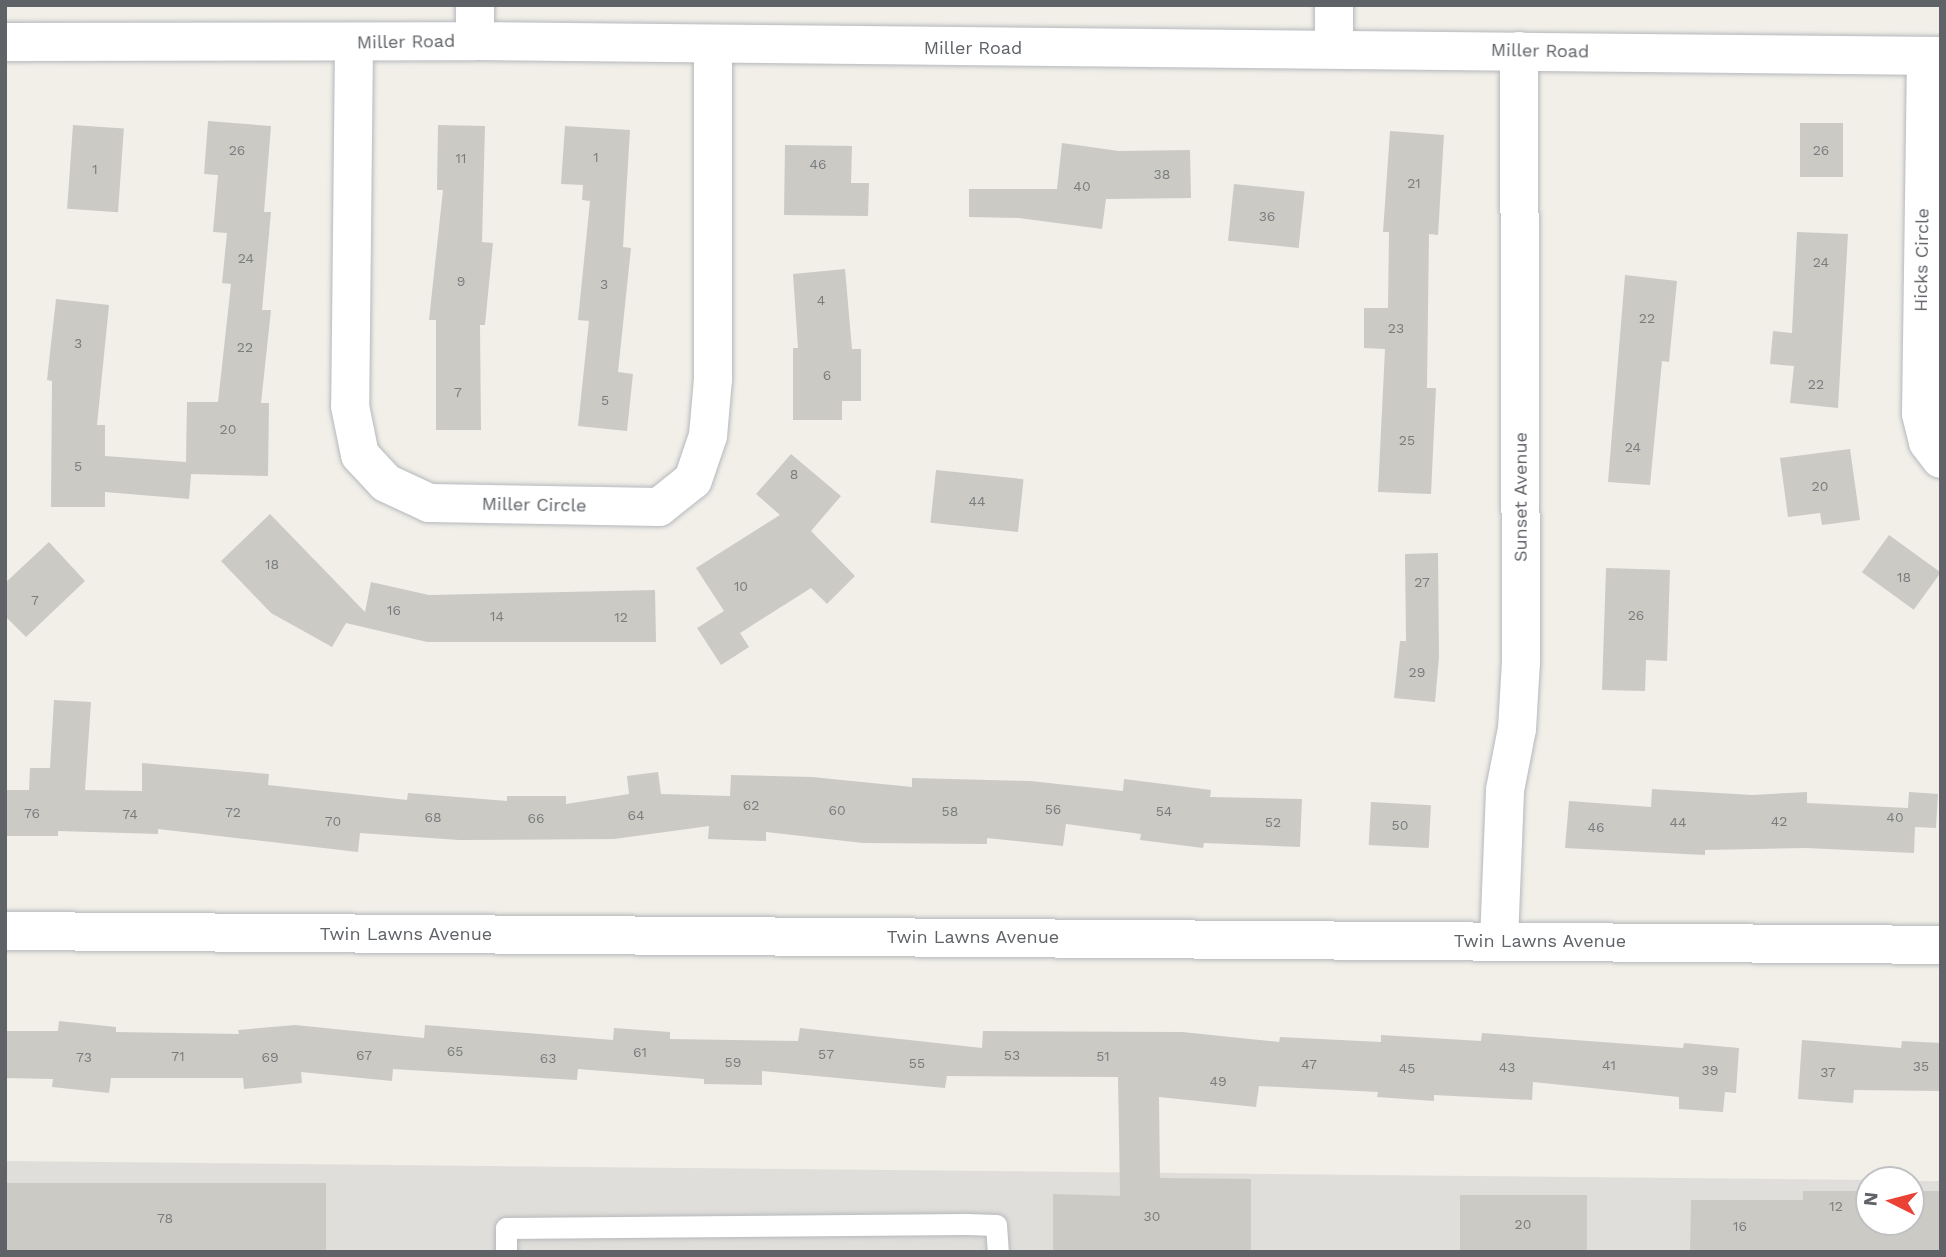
<!DOCTYPE html>
<style>
body{margin:0}
#map{position:relative;width:1946px;height:1257px;overflow:hidden;background:#f1efe8;font-family:"Work Sans",sans-serif}
div>[style]{position:absolute}
.industrial>*{inset:0;background:#e0deda}
.building>*{inset:0;background:#cccac5;transform-origin:0 0}
.roads{filter:drop-shadow(0 0 2px #b5b8bc) drop-shadow(0 0 2px #b5b8bc)}
.service>*{height:21px;margin:-10.5px;padding:0 10.5px;transform-origin:10.5px;border-radius:10.5px;background:#fff}
.minor>*{height:38px;margin:-19px;padding:0 19px;transform-origin:19px;border-radius:19px;background:#fff}
span{translate:-50% -50%;white-space:nowrap;text-align:center;line-height:1.15;-webkit-text-stroke:6px #fff;paint-order:stroke}
.number-label{font-size:14px;color:#7a7d7f}
.number-label span{-webkit-text-stroke-width:0}
.street-label{font-size:18px;color:#5f6368}
.frame{position:absolute;inset:0;border:7px solid #5f6368;pointer-events:none}
.north{position:absolute;left:1855px;top:1166px;width:70px;height:70px;box-sizing:border-box;background:#fff;border:2px solid #bfc1c3;border-radius:50%;rotate:276deg;font-size:19px;font-weight:700;line-height:28px;text-align:center;color:#5f6368}
.north::after{content:'';display:block;margin:auto;width:24px;height:32px;background:#ea4335;clip-path:polygon(50% 0,100% 100%,50% 72%,0 100%)}
</style>
<div id="map">
<div class="industrial">
<i style="clip-path:polygon(5px 1161px,1869px 1180px,1869px 1222px,1911px 1222px,1911px 1181px,1941px 1181px,1941px 1252px,5px 1252px)"></i>
</div>
<div class="building">
<i style="clip-path:polygon(208px 121px,271px 126px,264px 212px,271px 212px,262px 310px,271px 310px,261px 403px,269px 403px,268px 476px,191px 474px,189px 499px,105px 492px,105px 507px,51px 507px,52px 381px,47px 380px,56px 299px,109px 305px,97px 425px,105px 425px,105px 456px,186px 462px,187px 402px,218px 402px,231px 284px,222px 283px,227px 233px,213px 232px,218px 175px,204px 174px)"></i>
<i style="left:1800px;top:123px;width:43px;height:54px"></i>
<i style="left:73px;top:125px;width:51px;height:84px;rotate:4deg"></i>
<i style="clip-path:polygon(438px 125px,485px 126px,482px 242px,493px 243px,485px 325px,480px 325px,481px 430px,436px 430px,436px 320px,429px 320px,443px 190px,437px 190px)"></i>
<i style="clip-path:polygon(565px 126px,630px 130px,623px 247px,631px 248px,618px 372px,633px 374px,627px 431px,578px 426px,589px 321px,578px 320px,590px 201px,582px 200px,583px 185px,561px 184px)"></i>
<i style="clip-path:polygon(1390px 131px,1444px 135px,1438px 235px,1429px 234px,1427px 388px,1436px 388px,1431px 494px,1378px 492px,1385px 349px,1364px 348px,1364px 308px,1388px 308px,1389px 232px,1383px 232px)"></i>
<i style="clip-path:polygon(1062px 143px,1119px 151px,1190px 150px,1191px 198px,1106px 199px,1102px 229px,1019px 218px,969px 217px,969px 189px,1057px 189px)"></i>
<i style="clip-path:polygon(785px 145px,852px 146px,851px 183px,869px 183px,868px 216px,784px 215px)"></i>
<i style="left:1234px;top:184px;width:71px;height:57px;rotate:6deg"></i>
<i style="clip-path:polygon(1797px 232px,1848px 234px,1838px 408px,1790px 403px,1794px 366px,1770px 364px,1773px 331px,1792px 333px)"></i>
<i style="clip-path:polygon(845px 269px,852px 349px,861px 349px,861px 401px,842px 401px,842px 420px,793px 420px,793px 348px,798px 348px,793px 274px)"></i>
<i style="clip-path:polygon(1625px 275px,1677px 281px,1669px 362px,1662px 361px,1650px 485px,1608px 482px)"></i>
<i style="clip-path:polygon(1850px 449px,1860px 520px,1822px 525px,1820px 513px,1788px 517px,1780px 458px)"></i>
<i style="clip-path:polygon(791px 454px,841px 496px,811px 531px,855px 576px,827px 604px,811px 588px,740px 633px,749px 647px,721px 665px,697px 628px,724px 611px,696px 568px,780px 515px,756px 494px)"></i>
<i style="left:936px;top:470px;width:88px;height:53px;rotate:6deg"></i>
<i style="clip-path:polygon(270px 514px,365px 612px,371px 582px,429px 595px,655px 590px,656px 642px,427px 642px,346px 623px,332px 647px,271px 613px,221px 561px)"></i>
<i style="left:1889px;top:535px;width:64px;height:46px;rotate:36deg"></i>
<i style="clip-path:polygon(49px 542px,85px 581px,26px 637px,5px 616px,5px 583px)"></i>
<i style="clip-path:polygon(1438px 553px,1439px 657px,1435px 702px,1394px 698px,1400px 641px,1406px 641px,1405px 554px)"></i>
<i style="clip-path:polygon(1606px 568px,1670px 570px,1667px 661px,1646px 660px,1645px 691px,1602px 690px)"></i>
<i style="clip-path:polygon(54px 700px,91px 702px,85px 790px,142px 791px,142px 763px,269px 774px,268px 785px,407px 800px,408px 793px,507px 801px,507px 796px,566px 796px,566px 804px,629px 794px,627px 776px,658px 772px,661px 794px,730px 796px,731px 775px,812px 777px,912px 787px,912px 778px,1030px 781px,1123px 791px,1124px 779px,1211px 790px,1210px 797px,1302px 799px,1300px 847px,1204px 843px,1203px 848px,1140px 840px,1141px 834px,1066px 824px,1063px 846px,987px 838px,987px 844px,863px 843px,766px 832px,766px 841px,708px 839px,709px 826px,614px 839px,459px 840px,360px 833px,358px 852px,158px 829px,158px 834px,58px 831px,58px 836px,5px 836px,5px 790px,29px 790px,30px 768px,50px 768px)"></i>
<i style="clip-path:polygon(1652px 789px,1752px 795px,1807px 792px,1807px 803px,1908px 808px,1909px 792px,1938px 794px,1936px 828px,1915px 827px,1914px 853px,1806px 848px,1705px 850px,1705px 855px,1565px 848px,1569px 801px,1651px 807px)"></i>
<i style="left:1371px;top:802px;width:60px;height:43px;rotate:3deg"></i>
<i style="clip-path:polygon(59px 1021px,116px 1027px,116px 1032px,239px 1034px,238px 1030px,295px 1025px,424px 1038px,425px 1025px,613px 1040px,614px 1028px,670px 1032px,670px 1039px,798px 1041px,800px 1028px,982px 1048px,983px 1031px,1182px 1032px,1279px 1042px,1280px 1037px,1381px 1042px,1381px 1035px,1481px 1041px,1482px 1033px,1683px 1048px,1684px 1043px,1739px 1048px,1736px 1093px,1725px 1092px,1723px 1112px,1679px 1109px,1679px 1097px,1533px 1082px,1532px 1100px,1434px 1095px,1434px 1101px,1377px 1097px,1378px 1092px,1259px 1086px,1256px 1107px,1159px 1097px,1160px 1178px,1251px 1179px,1251px 1252px,1053px 1252px,1053px 1194px,1120px 1196px,1118px 1077px,947px 1076px,945px 1088px,762px 1071px,762px 1085px,704px 1084px,704px 1079px,578px 1069px,577px 1080px,393px 1069px,392px 1081px,301px 1072px,302px 1083px,244px 1089px,243px 1078px,111px 1078px,109px 1093px,52px 1087px,53px 1079px,5px 1078px,5px 1031px,58px 1031px)"></i>
<i style="clip-path:polygon(1802px 1040px,1901px 1048px,1902px 1041px,1941px 1043px,1941px 1091px,1854px 1090px,1853px 1103px,1798px 1099px)"></i>
<i style="left:5px;top:1183px;width:321px;height:69px"></i>
<i style="clip-path:polygon(1803px 1191px,1869px 1191px,1869px 1222px,1911px 1222px,1911px 1191px,1941px 1191px,1941px 1252px,1690px 1252px,1691px 1200px,1803px 1200px)"></i>
<i style="left:1460px;top:1195px;width:127px;height:57px"></i>
</div>
<div class="roads">
<div class="service">
<i style="left:506px;top:1252px;width:24px;rotate:-90deg"></i>
<i style="left:506px;top:1228px;width:460px;rotate:-0.5deg"></i>
<i style="left:966px;top:1224px;width:30px;rotate:2deg"></i>
<i style="left:996px;top:1225px;width:27px;rotate:86deg"></i>
</div>
<div class="minor">
<i style="left:1334px;top:5px;width:44px;rotate:90deg"></i>
<i style="left:475px;top:41px;width:36px;rotate:-90deg"></i>
<i style="left:5px;top:42px;width:470px;rotate:-0.1deg"></i>
<i style="left:475px;top:41px;width:1466px;rotate:0.59deg"></i>
<i style="left:354px;top:43px;width:363px;rotate:90.6deg"></i>
<i style="left:350px;top:406px;width:50px;rotate:78.5deg"></i>
<i style="left:360px;top:455px;width:38px;rotate:47deg"></i>
<i style="left:386px;top:483px;width:47px;rotate:24.9deg"></i>
<i style="left:429px;top:503px;width:230px;rotate:1deg"></i>
<i style="left:659px;top:507px;width:43px;rotate:-38.5deg"></i>
<i style="left:693px;top:480px;width:46px;rotate:-71.2deg"></i>
<i style="left:708px;top:436px;width:57px;rotate:-85deg"></i>
<i style="left:713px;top:379px;width:332px;rotate:-90deg"></i>
<i style="left:1926px;top:56px;width:358px;rotate:90.8deg"></i>
<i style="left:1921px;top:414px;width:29px;rotate:76deg"></i>
<i style="left:1928px;top:442px;width:21px;rotate:53deg"></i>
<i style="left:5px;top:931px;width:1936px;rotate:0.41deg"></i>
<i style="left:1499px;top:941px;width:151px;rotate:-87.7deg"></i>
<i style="left:1505px;top:790px;width:62px;rotate:-78.9deg"></i>
<i style="left:1517px;top:729px;width:67px;rotate:-86.6deg"></i>
<i style="left:1521px;top:662px;width:611px;rotate:-90.19deg"></i>
</div>
</div>
<div class="number-label">
<span style="left:237px;top:150px">26</span>
<span style="left:1821px;top:150px">26</span>
<span style="left:596px;top:157px">1</span>
<span style="left:461px;top:158px">11</span>
<span style="left:818px;top:164px">46</span>
<span style="left:95px;top:169px">1</span>
<span style="left:1162px;top:174px">38</span>
<span style="left:1414px;top:183px">21</span>
<span style="left:1082px;top:186px">40</span>
<span style="left:1267px;top:216px">36</span>
<span style="left:246px;top:258px">24</span>
<span style="left:1821px;top:262px">24</span>
<span style="left:461px;top:281px">9</span>
<span style="left:604px;top:284px">3</span>
<span style="left:821px;top:300px">4</span>
<span style="left:1647px;top:318px">22</span>
<span style="left:1396px;top:328px">23</span>
<span style="left:78px;top:343px">3</span>
<span style="left:245px;top:347px">22</span>
<span style="left:827px;top:375px">6</span>
<span style="left:1816px;top:384px">22</span>
<span style="left:458px;top:392px">7</span>
<span style="left:605px;top:400px">5</span>
<span style="left:228px;top:429px">20</span>
<span style="left:1407px;top:440px">25</span>
<span style="left:1633px;top:447px">24</span>
<span style="left:78px;top:466px">5</span>
<span style="left:794px;top:474px">8</span>
<span style="left:1820px;top:486px">20</span>
<span style="left:977px;top:501px">44</span>
<span style="left:272px;top:564px">18</span>
<span style="left:1904px;top:577px">18</span>
<span style="left:1422px;top:582px">27</span>
<span style="left:741px;top:586px">10</span>
<span style="left:35px;top:600px">7</span>
<span style="left:394px;top:610px">16</span>
<span style="left:1636px;top:615px">26</span>
<span style="left:497px;top:616px">14</span>
<span style="left:621px;top:617px">12</span>
<span style="left:1417px;top:672px">29</span>
<span style="left:751px;top:805px">62</span>
<span style="left:1053px;top:809px">56</span>
<span style="left:837px;top:810px">60</span>
<span style="left:950px;top:811px">58</span>
<span style="left:1164px;top:811px">54</span>
<span style="left:233px;top:812px">72</span>
<span style="left:32px;top:813px">76</span>
<span style="left:130px;top:814px">74</span>
<span style="left:636px;top:815px">64</span>
<span style="left:433px;top:817px">68</span>
<span style="left:1895px;top:817px">40</span>
<span style="left:536px;top:818px">66</span>
<span style="left:333px;top:821px">70</span>
<span style="left:1779px;top:821px">42</span>
<span style="left:1273px;top:822px">52</span>
<span style="left:1678px;top:822px">44</span>
<span style="left:1400px;top:825px">50</span>
<span style="left:1596px;top:827px">46</span>
<span style="left:455px;top:1051px">65</span>
<span style="left:640px;top:1052px">61</span>
<span style="left:826px;top:1054px">57</span>
<span style="left:364px;top:1055px">67</span>
<span style="left:1012px;top:1055px">53</span>
<span style="left:178px;top:1056px">71</span>
<span style="left:1103px;top:1056px">51</span>
<span style="left:84px;top:1057px">73</span>
<span style="left:270px;top:1057px">69</span>
<span style="left:548px;top:1058px">63</span>
<span style="left:733px;top:1062px">59</span>
<span style="left:917px;top:1063px">55</span>
<span style="left:1309px;top:1064px">47</span>
<span style="left:1609px;top:1065px">41</span>
<span style="left:1921px;top:1066px">35</span>
<span style="left:1507px;top:1067px">43</span>
<span style="left:1407px;top:1068px">45</span>
<span style="left:1710px;top:1070px">39</span>
<span style="left:1828px;top:1072px">37</span>
<span style="left:1218px;top:1081px">49</span>
<span style="left:1836px;top:1206px">12</span>
<span style="left:1152px;top:1216px">30</span>
<span style="left:165px;top:1218px">78</span>
<span style="left:1523px;top:1224px">20</span>
<span style="left:1740px;top:1226px">16</span>
</div>
<div class="street-label">
<span style="left:406px;top:42px;rotate:-1deg">Miller Road</span>
<span style="left:973px;top:48px">Miller Road</span>
<span style="left:1540px;top:51px;rotate:1deg">Miller Road</span>
<span style="left:1922px;top:260px;rotate:-89deg">Hicks Circle</span>
<span style="left:1521px;top:497px;rotate:-90deg">Sunset Avenue</span>
<span style="left:534px;top:505px;rotate:1deg">Miller Circle</span>
<span style="left:406px;top:934px">Twin Lawns Avenue</span>
<span style="left:973px;top:937px">Twin Lawns Avenue</span>
<span style="left:1540px;top:941px">Twin Lawns Avenue</span>
</div>
<div class="frame"></div>
<div class="north">N</div>
</div>
